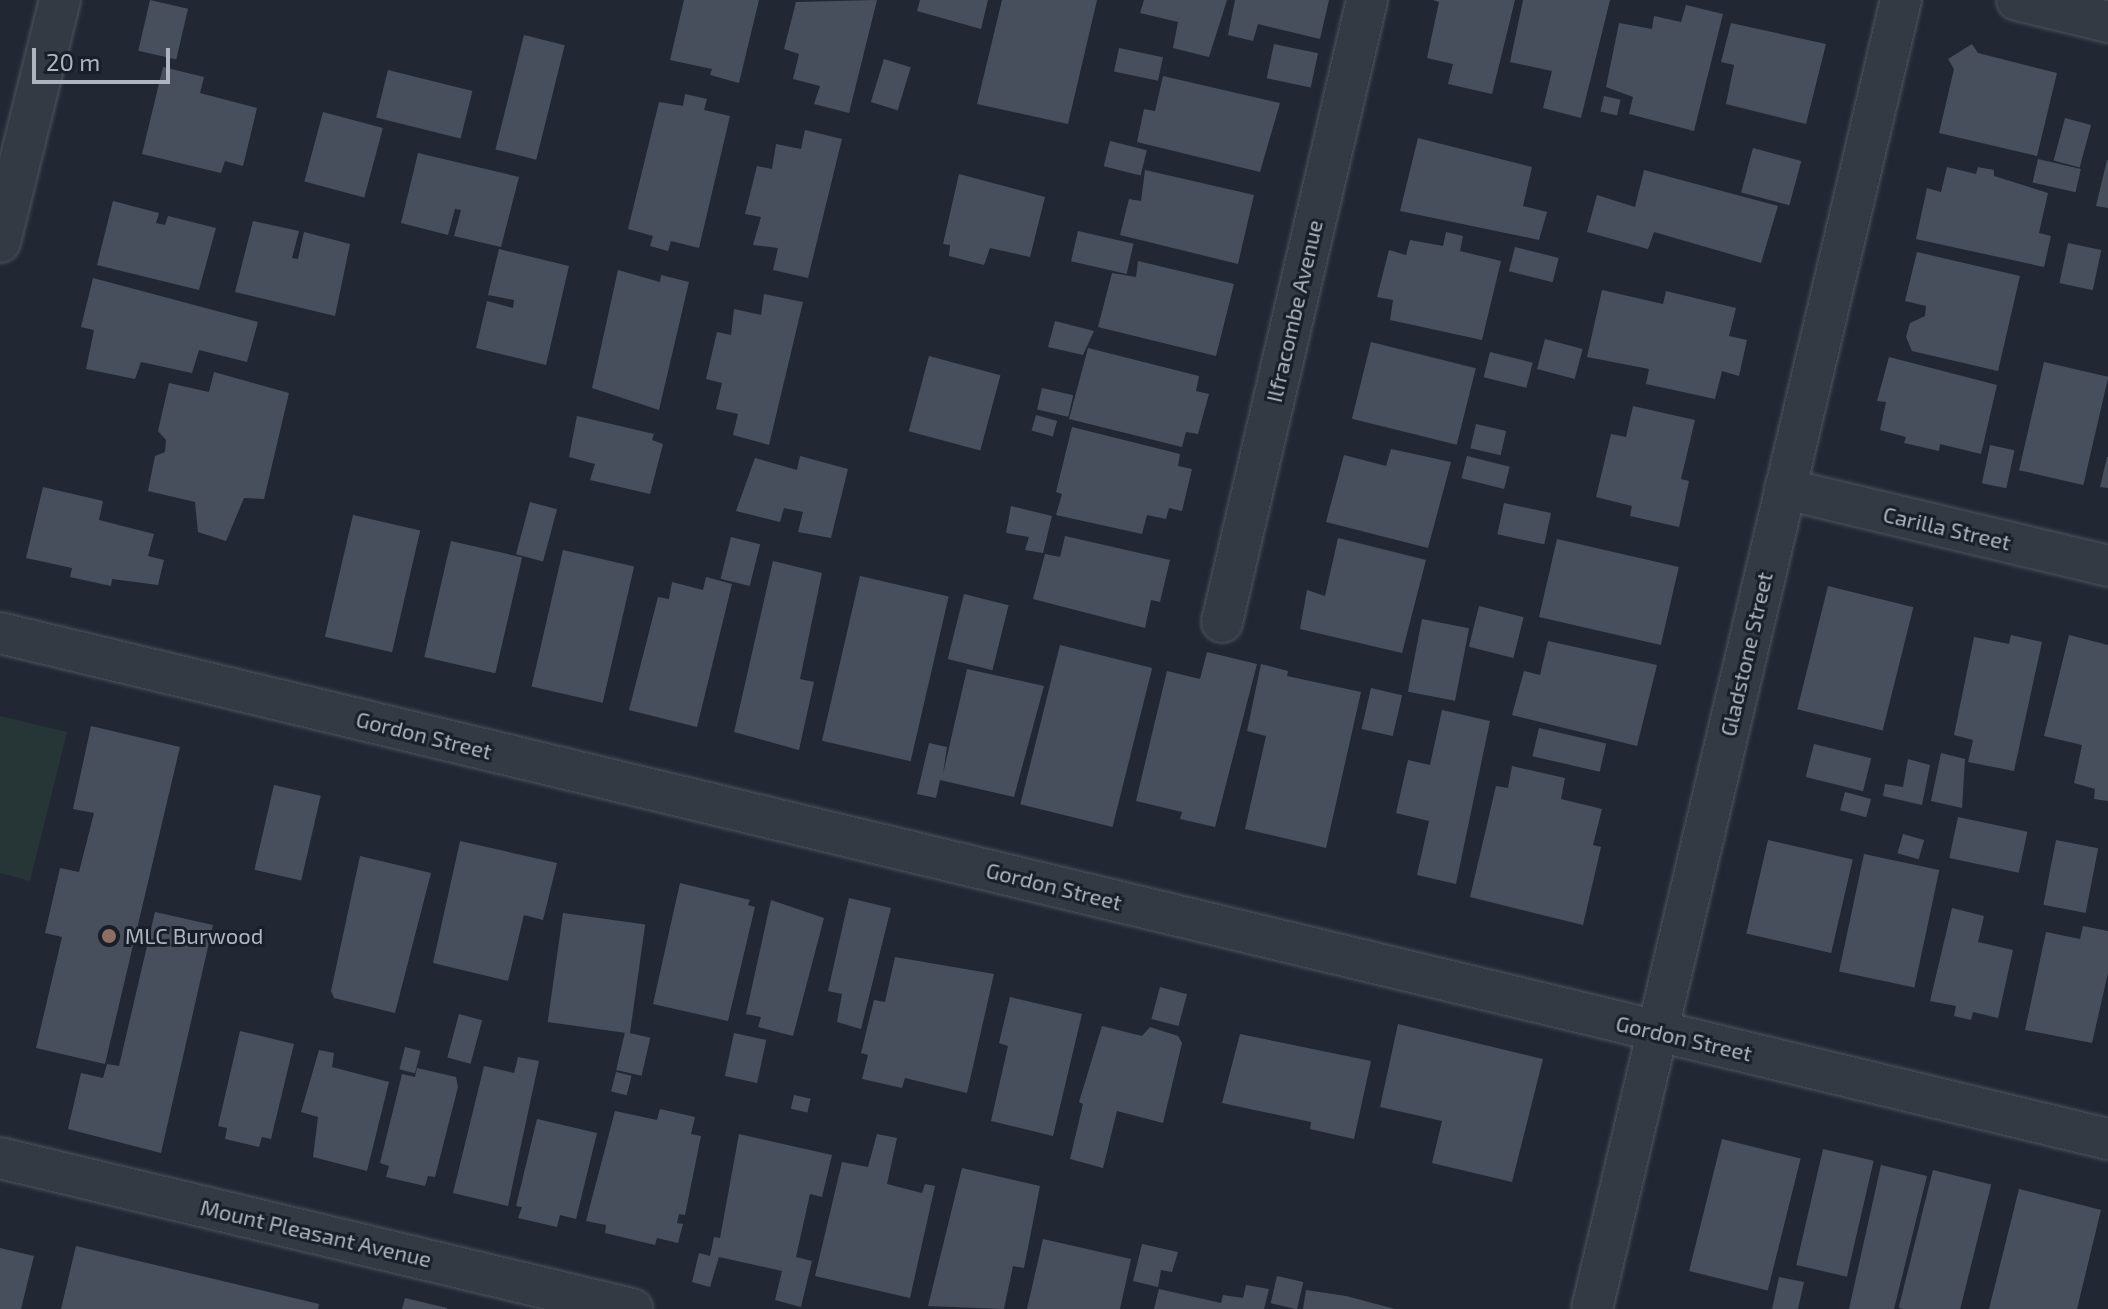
<!DOCTYPE html>
<style>
body{margin:0}
#map{position:relative;width:2108px;height:1309px;overflow:hidden;background:#212833;font-family:"Exo 2",sans-serif}
div>[style]{position:absolute}
.green>*{inset:0;background:#263636}
.building>*{inset:0;background:#474f5d;transform-origin:0 0}
.roads{filter:drop-shadow(0 0 2px #4e555f) drop-shadow(0 0 2px #4e555f)}
.street>*{height:40px;margin:-20px;padding:0 20px;transform-origin:20px;border-radius:20px;background:#343a44}
.dots>*{width:22px;height:22px;translate:-50% -50%;box-sizing:border-box;border:4px solid #191f28;border-radius:50%}
span{translate:-50% -50%;white-space:nowrap;text-align:center;line-height:1.15;-webkit-text-stroke:6px #191f28;paint-order:stroke}
.street-label{font-size:22px;color:#aeb5c1}
.poi-label{font-size:22px;color:#aeb5c1}
.left{translate:0 -50%;text-align:left}
.scale{position:absolute;left:32px;top:48px;width:138px;height:36px;box-sizing:border-box;border:4px solid #aeb5c1;border-top:0;padding-left:10px;font-size:24px;line-height:28px;white-space:nowrap;color:#aeb5c1;-webkit-text-stroke:6px #191f28;paint-order:stroke}
</style>
<div id="map">
<div class="green">
<i style="clip-path:polygon(0 716px,67px 732px,30px 881px,0 873px)"></i>
</div>
<div class="building">
<i style="left:150px;top:0;width:39px;height:52px;rotate:13deg"></i>
<i style="clip-path:polygon(684px 0,759px 0,739px 83px,710px 75px,712px 69px,670px 60px)"></i>
<i style="clip-path:polygon(877px 0,849px 113px,814px 104px,820px 86px,793px 79px,799px 54px,784px 49px,796px 2px)"></i>
<i style="clip-path:polygon(920px 0,988px 0,981px 29px,917px 11px)"></i>
<i style="clip-path:polygon(1002px 0,1097px 0,1068px 124px,977px 104px)"></i>
<i style="clip-path:polygon(1144px 0,1227px 0,1209px 57px,1173px 48px,1178px 22px,1140px 13px)"></i>
<i style="clip-path:polygon(1235px 0,1329px 0,1320px 39px,1258px 24px,1253px 41px,1228px 35px)"></i>
<i style="clip-path:polygon(1433px 0,1515px 0,1492px 94px,1448px 84px,1453px 64px,1427px 58px,1439px 2px)"></i>
<i style="clip-path:polygon(1523px 0,1610px 0,1581px 118px,1543px 108px,1552px 71px,1510px 62px)"></i>
<i style="clip-path:polygon(1686px 5px,1723px 14px,1694px 131px,1629px 114px,1633px 97px,1606px 87px,1619px 23px,1652px 29px,1654px 16px,1681px 22px)"></i>
<i style="clip-path:polygon(1731px 23px,1826px 44px,1806px 124px,1726px 104px,1734px 65px,1721px 62px)"></i>
<i style="left:524px;top:35px;width:42px;height:118px;rotate:14deg"></i>
<i style="left:1274px;top:44px;width:45px;height:35px;rotate:12deg"></i>
<i style="clip-path:polygon(1972px 44px,1978px 53px,2057px 73px,2037px 156px,1939px 133px,1954px 69px,1948px 59px)"></i>
<i style="left:1119px;top:48px;width:45px;height:24px;rotate:12deg"></i>
<i style="left:884px;top:59px;width:28px;height:45px;rotate:17deg"></i>
<i style="clip-path:polygon(163px 67px,204px 77px,200px 93px,257px 108px,243px 166px,225px 161px,221px 173px,142px 154px)"></i>
<i style="left:388px;top:70px;width:87px;height:49px;rotate:14deg"></i>
<i style="clip-path:polygon(1163px 76px,1280px 103px,1260px 172px,1137px 142px,1144px 109px,1155px 111px)"></i>
<i style="clip-path:polygon(685px 94px,707px 99px,704px 110px,730px 116px,699px 248px,671px 241px,668px 251px,650px 246px,653px 236px,628px 229px,659px 102px,683px 106px)"></i>
<i style="left:1604px;top:96px;width:17px;height:16px;rotate:13deg"></i>
<i style="left:323px;top:112px;width:62px;height:72px;rotate:15deg"></i>
<i style="left:2065px;top:118px;width:27px;height:44px;rotate:15deg"></i>
<i style="clip-path:polygon(805px 130px,842px 139px,808px 278px,773px 270px,778px 248px,753px 245px,761px 217px,745px 214px,757px 166px,772px 169px,776px 144px,801px 149px)"></i>
<i style="clip-path:polygon(1418px 138px,1532px 167px,1523px 206px,1547px 212px,1539px 240px,1400px 211px)"></i>
<i style="left:1110px;top:141px;width:38px;height:26px;rotate:14deg"></i>
<i style="left:1753px;top:148px;width:50px;height:46px;rotate:15deg"></i>
<i style="clip-path:polygon(418px 153px,519px 177px,501px 247px,454px 236px,461px 210px,455px 209px,448px 235px,401px 223px)"></i>
<i style="left:2038px;top:159px;width:44px;height:24px;rotate:13deg"></i>
<i style="clip-path:polygon(2107px 160px,2108px 160px,2108px 208px,2096px 206px)"></i>
<i style="clip-path:polygon(1947px 167px,1976px 174px,1978px 167px,1994px 170px,1994px 176px,2048px 193px,2039px 233px,2051px 236px,2044px 267px,1916px 239px,1927px 188px,1941px 192px)"></i>
<i style="clip-path:polygon(1145px 170px,1254px 195px,1238px 264px,1120px 235px,1129px 199px,1141px 201px)"></i>
<i style="clip-path:polygon(1644px 170px,1778px 206px,1761px 263px,1654px 232px,1648px 249px,1587px 232px,1597px 195px,1635px 207px)"></i>
<i style="clip-path:polygon(959px 174px,1045px 197px,1030px 257px,990px 248px,984px 265px,949px 256px,950px 245px,943px 244px)"></i>
<i style="clip-path:polygon(113px 201px,159px 213px,156px 223px,165px 225px,168px 216px,216px 228px,199px 290px,97px 265px)"></i>
<i style="clip-path:polygon(253px 221px,299px 231px,292px 258px,298px 259px,304px 232px,350px 244px,335px 316px,235px 292px)"></i>
<i style="left:1078px;top:231px;width:57px;height:31px;rotate:13deg"></i>
<i style="clip-path:polygon(1446px 232px,1463px 236px,1460px 251px,1501px 261px,1482px 340px,1390px 320px,1393px 300px,1377px 297px,1389px 250px,1406px 255px,1410px 240px,1443px 246px)"></i>
<i style="left:2068px;top:243px;width:34px;height:41px;rotate:12deg"></i>
<i style="left:1515px;top:247px;width:45px;height:25px;rotate:14deg"></i>
<i style="clip-path:polygon(499px 249px,569px 266px,546px 365px,476px 348px,487px 301px,513px 308px,514px 300px,488px 295px)"></i>
<i style="clip-path:polygon(1917px 252px,2020px 276px,1998px 371px,1912px 351px,1906px 337px,1910px 323px,1925px 316px,1926px 306px,1905px 301px)"></i>
<i style="clip-path:polygon(1138px 261px,1234px 284px,1216px 356px,1098px 327px,1112px 273px,1136px 277px)"></i>
<i style="clip-path:polygon(618px 270px,660px 282px,661px 275px,689px 282px,659px 410px,592px 388px)"></i>
<i style="clip-path:polygon(93px 278px,258px 322px,247px 362px,199px 350px,192px 373px,141px 362px,135px 379px,86px 369px,94px 330px,81px 327px)"></i>
<i style="clip-path:polygon(1602px 290px,1663px 304px,1666px 291px,1736px 308px,1729px 336px,1747px 340px,1739px 376px,1722px 371px,1715px 399px,1646px 384px,1649px 369px,1587px 357px)"></i>
<i style="clip-path:polygon(764px 294px,803px 302px,769px 445px,733px 435px,738px 414px,716px 409px,722px 383px,706px 379px,717px 332px,731px 335px,734px 309px,761px 315px)"></i>
<i style="clip-path:polygon(1055px 321px,1094px 331px,1083px 355px,1048px 347px)"></i>
<i style="left:1545px;top:339px;width:39px;height:31px;rotate:15deg"></i>
<i style="left:1371px;top:342px;width:108px;height:79px;rotate:14deg"></i>
<i style="clip-path:polygon(1088px 348px,1199px 376px,1196px 391px,1209px 394px,1198px 434px,1186px 432px,1182px 447px,1069px 419px)"></i>
<i style="left:1490px;top:352px;width:44px;height:26px;rotate:14deg"></i>
<i style="left:929px;top:356px;width:74px;height:78px;rotate:15deg"></i>
<i style="clip-path:polygon(1889px 357px,1997px 385px,1981px 454px,1940px 444px,1939px 451px,1904px 443px,1906px 437px,1880px 430px,1886px 402px,1877px 401px)"></i>
<i style="left:2044px;top:362px;width:66px;height:111px;rotate:13deg"></i>
<i style="clip-path:polygon(214px 372px,289px 393px,264px 499px,244px 498px,226px 541px,198px 532px,195px 502px,148px 491px,155px 456px,165px 452px,166px 440px,158px 431px,169px 383px,209px 392px)"></i>
<i style="left:1042px;top:388px;width:32px;height:22px;rotate:13deg"></i>
<i style="clip-path:polygon(1633px 406px,1695px 420px,1681px 479px,1689px 481px,1679px 527px,1630px 516px,1632px 506px,1596px 497px,1611px 434px,1626px 437px)"></i>
<i style="left:1036px;top:415px;width:22px;height:16px;rotate:16deg"></i>
<i style="clip-path:polygon(577px 416px,654px 434px,652px 440px,663px 444px,650px 494px,590px 480px,595px 464px,569px 457px)"></i>
<i style="left:1476px;top:424px;width:31px;height:25px;rotate:13deg"></i>
<i style="clip-path:polygon(1072px 427px,1180px 454px,1178px 466px,1192px 469px,1182px 511px,1169px 508px,1166px 519px,1147px 515px,1142px 534px,1056px 515px,1062px 494px,1056px 492px)"></i>
<i style="left:1990px;top:445px;width:25px;height:39px;rotate:12deg"></i>
<i style="clip-path:polygon(1391px 449px,1451px 462px,1428px 548px,1326px 522px,1344px 455px,1386px 466px)"></i>
<i style="clip-path:polygon(800px 456px,848px 469px,831px 538px,798px 532px,803px 512px,784px 508px,780px 522px,736px 511px,755px 458px,797px 470px)"></i>
<i style="left:1467px;top:456px;width:44px;height:23px;rotate:14deg"></i>
<i style="clip-path:polygon(2107px 457px,2108px 457px,2108px 488px,2100px 487px)"></i>
<i style="clip-path:polygon(43px 487px,103px 501px,99px 520px,154px 534px,148px 556px,164px 560px,158px 585px,112px 579px,111px 586px,70px 577px,72px 568px,26px 558px)"></i>
<i style="left:530px;top:502px;width:28px;height:54px;rotate:15deg"></i>
<i style="left:1504px;top:503px;width:48px;height:32px;rotate:12deg"></i>
<i style="clip-path:polygon(1011px 506px,1052px 516px,1043px 553px,1025px 550px,1029px 537px,1006px 533px)"></i>
<i style="left:353px;top:515px;width:69px;height:125px;rotate:13deg"></i>
<i style="clip-path:polygon(1065px 536px,1170px 560px,1160px 602px,1151px 600px,1145px 628px,1033px 599px,1045px 554px,1060px 557px)"></i>
<i style="left:731px;top:537px;width:30px;height:43px;rotate:14deg"></i>
<i style="clip-path:polygon(1338px 538px,1426px 560px,1402px 653px,1300px 629px,1307px 590px,1325px 596px)"></i>
<i style="left:1557px;top:539px;width:125px;height:80px;rotate:13deg"></i>
<i style="left:451px;top:541px;width:73px;height:119px;rotate:13deg"></i>
<i style="left:563px;top:550px;width:73px;height:140px;rotate:13deg"></i>
<i style="clip-path:polygon(773px 561px,822px 573px,800px 679px,814px 682px,799px 750px,734px 732px)"></i>
<i style="left:860px;top:576px;width:91px;height:169px;rotate:13deg"></i>
<i style="clip-path:polygon(706px 577px,732px 584px,697px 727px,629px 710px,658px 597px,669px 599px,672px 582px,703px 590px)"></i>
<i style="left:1828px;top:586px;width:88px;height:127px;rotate:14deg"></i>
<i style="left:964px;top:594px;width:46px;height:67px;rotate:14deg"></i>
<i style="left:1479px;top:606px;width:46px;height:42px;rotate:14deg"></i>
<i style="left:1422px;top:619px;width:48px;height:74px;rotate:11deg"></i>
<i style="clip-path:polygon(2011px 635px,2042px 642px,2014px 771px,1968px 762px,1973px 740px,1954px 735px,1974px 637px,2009px 644px)"></i>
<i style="clip-path:polygon(2069px 635px,2108px 645px,2108px 801px,2094px 799px,2095px 789px,2074px 783px,2082px 745px,2044px 736px)"></i>
<i style="clip-path:polygon(1548px 641px,1657px 665px,1637px 746px,1512px 715px,1524px 671px,1540px 675px)"></i>
<i style="left:1060px;top:645px;width:95px;height:164px;rotate:14deg"></i>
<i style="clip-path:polygon(1207px 652px,1257px 664px,1215px 827px,1180px 819px,1182px 812px,1136px 801px,1167px 671px,1200px 679px)"></i>
<i style="clip-path:polygon(1261px 664px,1288px 671px,1287px 676px,1361px 692px,1326px 848px,1245px 829px,1266px 736px,1247px 731px)"></i>
<i style="clip-path:polygon(967px 669px,1044px 686px,1014px 797px,940px 780px,936px 798px,917px 794px,929px 743px,947px 747px,943px 774px)"></i>
<i style="left:1371px;top:688px;width:32px;height:42px;rotate:13deg"></i>
<i style="clip-path:polygon(1442px 710px,1490px 721px,1456px 884px,1417px 875px,1429px 821px,1396px 813px,1408px 760px,1430px 765px)"></i>
<i style="clip-path:polygon(91px 726px,180px 747px,105px 1064px,36px 1048px,62px 937px,45px 933px,60px 868px,79px 872px,94px 813px,73px 809px)"></i>
<i style="left:1539px;top:728px;width:69px;height:29px;rotate:13deg"></i>
<i style="left:1814px;top:744px;width:59px;height:34px;rotate:14deg"></i>
<i style="clip-path:polygon(1941px 753px,1965px 759px,1962px 808px,1931px 801px)"></i>
<i style="clip-path:polygon(1908px 759px,1930px 765px,1922px 805px,1883px 796px,1885px 784px,1903px 787px)"></i>
<i style="clip-path:polygon(1512px 766px,1565px 778px,1561px 799px,1602px 809px,1593px 845px,1601px 847px,1583px 925px,1470px 897px,1496px 786px,1508px 788px)"></i>
<i style="left:274px;top:785px;width:48px;height:87px;rotate:13deg"></i>
<i style="left:1845px;top:792px;width:27px;height:19px;rotate:15deg"></i>
<i style="left:1958px;top:817px;width:71px;height:42px;rotate:12deg"></i>
<i style="left:1903px;top:834px;width:22px;height:20px;rotate:16deg"></i>
<i style="left:1768px;top:840px;width:87px;height:96px;rotate:13deg"></i>
<i style="left:2056px;top:840px;width:43px;height:66px;rotate:11deg"></i>
<i style="clip-path:polygon(460px 841px,557px 863px,543px 920px,524px 915px,508px 981px,433px 963px)"></i>
<i style="left:1864px;top:854px;width:77px;height:120px;rotate:12deg"></i>
<i style="clip-path:polygon(360px 856px,431px 873px,395px 1013px,334px 998px,331px 991px)"></i>
<i style="clip-path:polygon(680px 883px,750px 900px,748px 905px,755px 907px,728px 1021px,653px 1004px)"></i>
<i style="clip-path:polygon(849px 898px,891px 908px,861px 1029px,837px 1022px,842px 994px,828px 991px)"></i>
<i style="clip-path:polygon(771px 900px,824px 918px,793px 1036px,758px 1027px,761px 1017px,746px 1014px)"></i>
<i style="clip-path:polygon(1952px 908px,1984px 916px,1978px 942px,2013px 950px,1998px 1018px,1973px 1012px,1971px 1020px,1954px 1016px,1956px 1006px,1930px 1001px)"></i>
<i style="clip-path:polygon(155px 912px,213px 925px,161px 1153px,68px 1129px,81px 1073px,103px 1078px,107px 1064px,119px 1066px)"></i>
<i style="left:563px;top:913px;width:83px;height:110px;rotate:8deg"></i>
<i style="clip-path:polygon(2083px 926px,2108px 931px,2108px 973px,2092px 1043px,2025px 1030px,2046px 932px,2080px 939px)"></i>
<i style="clip-path:polygon(895px 957px,994px 974px,967px 1093px,905px 1078px,902px 1088px,862px 1079px,868px 1055px,861px 1053px,874px 1000px,885px 1002px)"></i>
<i style="left:1160px;top:987px;width:28px;height:33px;rotate:15deg"></i>
<i style="clip-path:polygon(1010px 997px,1082px 1014px,1053px 1136px,991px 1121px,1008px 1046px,999px 1043px)"></i>
<i style="left:459px;top:1014px;width:24px;height:45px;rotate:15deg"></i>
<i style="clip-path:polygon(1398px 1024px,1543px 1059px,1512px 1182px,1432px 1163px,1442px 1121px,1380px 1107px)"></i>
<i style="clip-path:polygon(1102px 1026px,1142px 1036px,1150px 1027px,1178px 1036px,1182px 1043px,1163px 1123px,1117px 1111px,1103px 1168px,1070px 1159px,1083px 1104px,1079px 1102px)"></i>
<i style="clip-path:polygon(240px 1031px,294px 1044px,271px 1139px,262px 1137px,259px 1147px,225px 1139px,227px 1128px,218px 1126px)"></i>
<i style="left:625px;top:1032px;width:26px;height:39px;rotate:13deg"></i>
<i style="left:734px;top:1033px;width:33px;height:44px;rotate:12deg"></i>
<i style="clip-path:polygon(1240px 1034px,1371px 1061px,1354px 1139px,1310px 1129px,1311px 1122px,1222px 1103px)"></i>
<i style="left:405px;top:1047px;width:16px;height:23px;rotate:14deg"></i>
<i style="clip-path:polygon(319px 1050px,334px 1053px,332px 1067px,389px 1082px,367px 1171px,313px 1157px,318px 1117px,301px 1112px)"></i>
<i style="clip-path:polygon(518px 1057px,539px 1061px,508px 1206px,453px 1193px,484px 1066px,514px 1073px)"></i>
<i style="clip-path:polygon(417px 1068px,456px 1077px,458px 1087px,435px 1177px,428px 1176px,425px 1186px,386px 1177px,389px 1166px,380px 1163px,402px 1074px,415px 1077px)"></i>
<i style="left:616px;top:1072px;width:16px;height:20px;rotate:14deg"></i>
<i style="left:794px;top:1095px;width:17px;height:14px;rotate:13deg"></i>
<i style="clip-path:polygon(660px 1109px,695px 1117px,691px 1134px,701px 1136px,685px 1215px,679px 1214px,677px 1223px,683px 1224px,678px 1243px,657px 1238px,655px 1245px,605px 1233px,606px 1225px,586px 1221px,615px 1111px,657px 1120px)"></i>
<i style="clip-path:polygon(537px 1119px,597px 1133px,576px 1219px,560px 1215px,557px 1227px,518px 1218px,522px 1207px,516px 1206px)"></i>
<i style="clip-path:polygon(739px 1134px,832px 1155px,822px 1197px,810px 1194px,796px 1257px,812px 1261px,801px 1307px,775px 1300px,782px 1271px,719px 1257px,710px 1287px,692px 1282px,699px 1253px,710px 1256px,714px 1237px,720px 1238px)"></i>
<i style="clip-path:polygon(877px 1134px,897px 1138px,887px 1184px,922px 1193px,925px 1184px,935px 1186px,910px 1298px,815px 1276px,842px 1162px,868px 1167px)"></i>
<i style="left:1722px;top:1139px;width:81px;height:136px;rotate:14deg"></i>
<i style="left:1823px;top:1149px;width:52px;height:119px;rotate:13deg"></i>
<i style="clip-path:polygon(1881px 1165px,1927px 1176px,1894px 1309px,1849px 1309px)"></i>
<i style="clip-path:polygon(962px 1168px,1040px 1186px,1024px 1268px,1013px 1266px,1004px 1309px,928px 1306px)"></i>
<i style="left:1933px;top:1170px;width:60px;height:142px;rotate:14deg"></i>
<i style="clip-path:polygon(2019px 1189px,2101px 1210px,2077px 1309px,1989px 1309px)"></i>
<i style="clip-path:polygon(1043px 1239px,1131px 1259px,1120px 1309px,1027px 1309px)"></i>
<i style="clip-path:polygon(1142px 1244px,1178px 1252px,1172px 1272px,1161px 1270px,1158px 1287px,1133px 1281px)"></i>
<i style="clip-path:polygon(76px 1246px,319px 1304px,318px 1309px,61px 1309px)"></i>
<i style="clip-path:polygon(0 1248px,34px 1256px,21px 1309px,0 1309px)"></i>
<i style="left:1277px;top:1276px;width:27px;height:28px;rotate:13deg"></i>
<i style="clip-path:polygon(1779px 1277px,1804px 1282px,1798px 1309px,1772px 1309px)"></i>
<i style="clip-path:polygon(1246px 1285px,1269px 1289px,1264px 1309px,1154px 1309px,1159px 1289px,1221px 1303px,1223px 1295px,1243px 1298px)"></i>
<i style="clip-path:polygon(1306px 1290px,1346px 1296px,1395px 1309px,1303px 1309px)"></i>
<i style="clip-path:polygon(405px 1298px,447px 1308px,447px 1309px,402px 1309px)"></i>
</div>
<div class="roads">
<div class="street">
<i style="left:2017px;top:0;width:94px;rotate:13.6deg"></i>
<i style="left:0;top:242px;width:249px;rotate:-76.1deg"></i>
<i style="left:1785px;top:489px;width:332px;rotate:13.4deg"></i>
<i style="left:1222px;top:622px;width:639px;rotate:-76.88deg"></i>
<i style="left:0;top:633px;width:2168px;rotate:13.5deg"></i>
<i style="left:0;top:1158px;width:650px;rotate:13.44deg"></i>
<i style="left:1592px;top:1309px;width:1345px;rotate:-76.72deg"></i>
</div>
</div>
<div class="dots">
<i style="left:109px;top:936px;background:#8d6e63"></i>
</div>
<div class="street-label">
<span style="left:1294px;top:311px;rotate:-77deg">Ilfracombe Avenue</span>
<span style="left:1947px;top:528px;rotate:13deg">Carilla Street</span>
<span style="left:1746px;top:654px;rotate:-77deg">Gladstone Street</span>
<span style="left:424px;top:735px;rotate:14deg">Gordon Street</span>
<span style="left:1054px;top:886px;rotate:14deg">Gordon Street</span>
<span style="left:1684px;top:1038px;rotate:13deg">Gordon Street</span>
<span style="left:316px;top:1233px;rotate:13deg">Mount Pleasant Avenue</span>
</div>
<div class="poi-label">
<span class="left" style="left:125px;top:936px">MLC Burwood</span>
</div>
<div class="scale">20 m</div>
</div>
